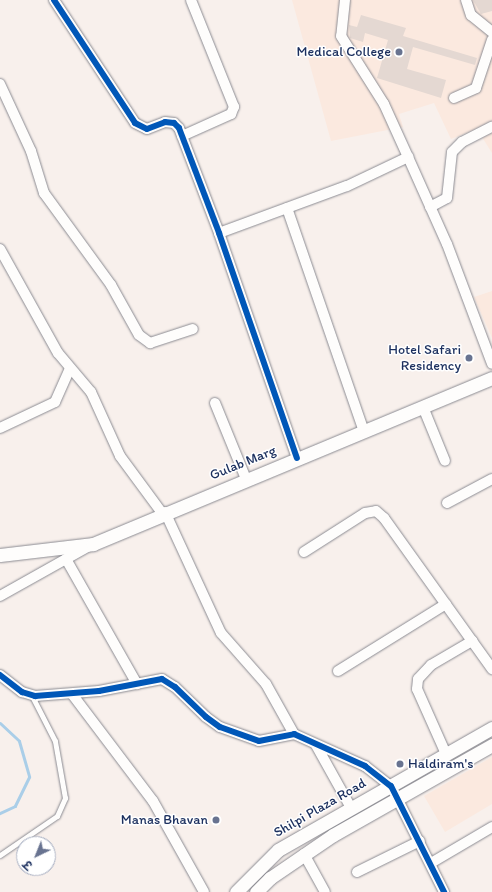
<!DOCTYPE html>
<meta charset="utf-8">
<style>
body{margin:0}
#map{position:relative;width:492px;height:892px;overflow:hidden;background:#f8f0ec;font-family:Itim,"Playpen Sans Deva",sans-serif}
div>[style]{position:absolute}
.built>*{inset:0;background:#fbe9df}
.stream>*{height:3px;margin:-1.5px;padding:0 1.5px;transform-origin:1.5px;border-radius:1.5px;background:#aacee8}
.building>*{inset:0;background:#e4d8d2}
.roads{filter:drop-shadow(0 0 1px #8b8b92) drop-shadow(0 0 1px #8b8b92)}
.lane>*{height:5px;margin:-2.5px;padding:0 2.5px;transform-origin:2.5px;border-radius:2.5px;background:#fefdfc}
.street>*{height:10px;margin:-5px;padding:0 5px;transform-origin:5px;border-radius:5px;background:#fefdfc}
.secondary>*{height:13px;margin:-6.5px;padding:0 6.5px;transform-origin:6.5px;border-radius:6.5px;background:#fefdfc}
.cycleway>*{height:6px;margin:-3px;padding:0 3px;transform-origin:3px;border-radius:3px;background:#0057b8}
.dots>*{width:11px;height:11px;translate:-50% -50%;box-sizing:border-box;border:2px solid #fff;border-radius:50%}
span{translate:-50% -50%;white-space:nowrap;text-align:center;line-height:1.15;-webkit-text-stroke:3px #fff;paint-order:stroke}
.poi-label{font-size:14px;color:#1b2f5e}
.right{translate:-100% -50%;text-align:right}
.left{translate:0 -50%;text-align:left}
.street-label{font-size:14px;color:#1b2f5e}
.north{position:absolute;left:16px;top:836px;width:40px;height:40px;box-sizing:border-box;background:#fff;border:1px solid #a4acbf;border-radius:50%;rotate:223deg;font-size:11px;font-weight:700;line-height:16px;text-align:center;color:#1b2f5e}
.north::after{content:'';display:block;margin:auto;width:14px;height:18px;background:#687390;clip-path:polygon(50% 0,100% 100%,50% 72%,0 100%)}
</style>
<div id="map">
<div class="built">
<i style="clip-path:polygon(292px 0,492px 0,492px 153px,477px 129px,451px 139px,434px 103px,399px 114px,403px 127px,331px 141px)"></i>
<i style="clip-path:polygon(492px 291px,492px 338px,474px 297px)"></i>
<i style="clip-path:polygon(492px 757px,492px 804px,445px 832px,424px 796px)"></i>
</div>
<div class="stream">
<i style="left:0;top:723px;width:26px;rotate:43deg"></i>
<i style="left:19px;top:741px;width:37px;rotate:74deg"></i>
<i style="left:29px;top:777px;width:32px;rotate:116deg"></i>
<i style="left:15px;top:806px;width:17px;rotate:155deg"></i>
</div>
<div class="building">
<i style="clip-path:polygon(473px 0,492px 0,492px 11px,481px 14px)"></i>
<i style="clip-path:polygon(361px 15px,406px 28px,403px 36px,477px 58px,475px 65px,413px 47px,407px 69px,446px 80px,441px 98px,377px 78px,388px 40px,365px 33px,363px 42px,350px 38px,349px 25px,357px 27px)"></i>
</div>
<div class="roads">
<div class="lane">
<i style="left:0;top:855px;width:69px;rotate:-34.4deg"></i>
<i style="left:57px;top:816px;width:20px;rotate:-66deg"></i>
<i style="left:65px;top:798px;width:58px;rotate:-100deg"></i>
<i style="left:55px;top:741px;width:51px;rotate:-117.1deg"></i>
</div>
<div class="street">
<i style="left:54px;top:0;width:147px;rotate:56.6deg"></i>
<i style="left:135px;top:123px;width:13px;rotate:27deg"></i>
<i style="left:147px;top:129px;width:19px;rotate:-21deg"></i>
<i style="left:165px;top:122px;width:9px;rotate:6deg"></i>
<i style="left:174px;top:123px;width:7px;rotate:45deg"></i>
<i style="left:179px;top:128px;width:112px;rotate:69.1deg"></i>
<i style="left:219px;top:233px;width:238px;rotate:70.9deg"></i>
<i style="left:345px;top:0;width:36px;rotate:96deg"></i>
<i style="left:341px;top:36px;width:80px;rotate:57.7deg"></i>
<i style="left:384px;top:104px;width:58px;rotate:65.6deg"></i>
<i style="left:408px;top:157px;width:95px;rotate:65.9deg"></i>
<i style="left:447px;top:244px;width:128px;rotate:69.4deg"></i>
<i style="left:466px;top:0;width:16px;rotate:72deg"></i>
<i style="left:471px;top:15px;width:27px;rotate:39deg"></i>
<i style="left:0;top:84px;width:74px;rotate:65.2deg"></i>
<i style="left:31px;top:151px;width:44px;rotate:72.8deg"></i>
<i style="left:44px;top:193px;width:114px;rotate:53.9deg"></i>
<i style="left:111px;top:285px;width:57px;rotate:60.8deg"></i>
<i style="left:139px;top:335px;width:14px;rotate:36deg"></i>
<i style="left:150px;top:343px;width:45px;rotate:-18deg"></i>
<i style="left:454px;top:98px;width:24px;rotate:-24deg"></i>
<i style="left:476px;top:88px;width:51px;rotate:-71.6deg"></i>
<i style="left:182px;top:136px;width:54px;rotate:-24.2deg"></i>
<i style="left:231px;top:114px;width:8px;rotate:-67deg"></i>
<i style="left:234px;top:107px;width:115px;rotate:-111.9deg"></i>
<i style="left:430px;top:207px;width:19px;rotate:-28deg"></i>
<i style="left:447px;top:198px;width:46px;rotate:-83.8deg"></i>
<i style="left:452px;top:152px;width:14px;rotate:-45deg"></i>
<i style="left:462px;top:142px;width:34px;rotate:-27deg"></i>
<i style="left:287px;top:208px;width:236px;rotate:71deg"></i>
<i style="left:219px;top:233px;width:136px;rotate:-20.2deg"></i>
<i style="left:347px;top:186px;width:68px;rotate:-25.4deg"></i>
<i style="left:0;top:249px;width:119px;rotate:60.9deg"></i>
<i style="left:58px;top:353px;width:51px;rotate:49.8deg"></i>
<i style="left:91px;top:392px;width:70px;rotate:65.6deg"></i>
<i style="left:120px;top:456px;width:71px;rotate:53.6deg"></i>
<i style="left:215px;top:403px;width:82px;rotate:67.8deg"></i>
<i style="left:423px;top:407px;width:58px;rotate:67.8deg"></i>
<i style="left:0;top:428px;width:61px;rotate:-25.3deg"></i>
<i style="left:55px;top:402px;width:35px;rotate:-66deg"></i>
<i style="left:447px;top:503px;width:51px;rotate:-28.1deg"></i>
<i style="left:165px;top:512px;width:133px;rotate:65.2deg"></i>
<i style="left:221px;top:633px;width:68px;rotate:48.6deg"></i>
<i style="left:266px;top:684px;width:57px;rotate:60.8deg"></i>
<i style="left:304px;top:552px;width:72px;rotate:-32.6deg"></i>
<i style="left:365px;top:513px;width:11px;rotate:-10deg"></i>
<i style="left:376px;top:511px;width:11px;rotate:41deg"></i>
<i style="left:384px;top:518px;width:186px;rotate:54.4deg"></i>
<i style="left:66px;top:559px;width:144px;rotate:60.4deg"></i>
<i style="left:0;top:596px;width:102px;rotate:-29.3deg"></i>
<i style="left:338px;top:671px;width:127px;rotate:-31.8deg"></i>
<i style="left:0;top:675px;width:28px;rotate:38deg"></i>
<i style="left:22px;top:692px;width:14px;rotate:17deg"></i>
<i style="left:35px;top:696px;width:64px;rotate:-4.5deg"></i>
<i style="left:99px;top:691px;width:64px;rotate:-10.8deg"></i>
<i style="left:162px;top:679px;width:15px;rotate:32deg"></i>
<i style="left:175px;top:687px;width:43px;rotate:44.1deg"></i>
<i style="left:206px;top:717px;width:17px;rotate:36deg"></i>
<i style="left:220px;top:727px;width:41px;rotate:19.7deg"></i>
<i style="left:259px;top:741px;width:36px;rotate:-11deg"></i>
<i style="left:294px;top:734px;width:78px;rotate:24.3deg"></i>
<i style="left:365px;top:766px;width:33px;rotate:38deg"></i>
<i style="left:391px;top:786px;width:119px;rotate:63.4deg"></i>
<i style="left:72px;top:694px;width:134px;rotate:52.9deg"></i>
<i style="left:153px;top:801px;width:104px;rotate:60.7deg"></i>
<i style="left:316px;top:745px;width:72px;rotate:60.9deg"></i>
<i style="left:446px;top:754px;width:71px;rotate:-114deg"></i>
<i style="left:417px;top:689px;width:10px;rotate:-84deg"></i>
<i style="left:418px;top:679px;width:19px;rotate:-47deg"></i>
<i style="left:431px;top:665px;width:48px;rotate:-30.3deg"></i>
<i style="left:304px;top:854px;width:43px;rotate:61.1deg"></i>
<i style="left:431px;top:863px;width:71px;rotate:-30.5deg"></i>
<i style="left:357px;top:872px;width:70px;rotate:-26.2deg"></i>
</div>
<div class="secondary">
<i style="left:0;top:555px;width:94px;rotate:-6.7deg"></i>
<i style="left:93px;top:544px;width:432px;rotate:-22.6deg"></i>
<i style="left:236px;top:892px;width:59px;rotate:-45deg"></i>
<i style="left:278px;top:850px;width:246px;rotate:-29.7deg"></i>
<i style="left:256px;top:892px;width:20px;rotate:-45deg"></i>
<i style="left:270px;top:878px;width:76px;rotate:-34.3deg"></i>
<i style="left:333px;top:835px;width:183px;rotate:-29.5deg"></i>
</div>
</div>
<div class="cycleway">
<i style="left:54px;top:0;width:147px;rotate:56.6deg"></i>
<i style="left:135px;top:123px;width:13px;rotate:27deg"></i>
<i style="left:147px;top:129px;width:19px;rotate:-21deg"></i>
<i style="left:165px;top:122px;width:9px;rotate:6deg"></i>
<i style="left:174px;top:123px;width:7px;rotate:45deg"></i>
<i style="left:179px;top:128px;width:112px;rotate:69.1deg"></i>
<i style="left:219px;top:233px;width:238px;rotate:70.9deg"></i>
<i style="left:0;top:675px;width:28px;rotate:38deg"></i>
<i style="left:22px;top:692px;width:14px;rotate:17deg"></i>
<i style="left:35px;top:696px;width:64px;rotate:-4.5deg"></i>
<i style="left:99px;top:691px;width:64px;rotate:-10.8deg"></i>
<i style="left:162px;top:679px;width:15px;rotate:32deg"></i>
<i style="left:175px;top:687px;width:43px;rotate:44.1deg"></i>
<i style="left:206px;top:717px;width:17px;rotate:36deg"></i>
<i style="left:220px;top:727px;width:41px;rotate:19.7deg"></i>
<i style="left:259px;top:741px;width:36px;rotate:-11deg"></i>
<i style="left:294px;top:734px;width:78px;rotate:24.3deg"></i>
<i style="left:365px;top:766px;width:33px;rotate:38deg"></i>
<i style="left:391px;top:786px;width:119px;rotate:63.4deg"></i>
</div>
<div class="dots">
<i style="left:399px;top:52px;background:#687390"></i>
<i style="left:469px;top:358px;background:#687390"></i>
<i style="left:400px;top:764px;background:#687390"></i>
<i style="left:216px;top:820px;background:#687390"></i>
</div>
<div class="poi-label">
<span class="right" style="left:391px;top:52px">Medical College</span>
<span class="right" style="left:461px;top:358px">Hotel Safari<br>Residency</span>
<span class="left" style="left:408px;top:764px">Haldiram's</span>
<span class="right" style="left:208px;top:820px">Manas Bhavan</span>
</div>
<div class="street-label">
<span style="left:243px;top:463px;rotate:-22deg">Gulab Marg</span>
<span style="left:320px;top:808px;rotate:-30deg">Shilpi Plaza Road</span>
</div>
<div class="north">उ</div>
</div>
